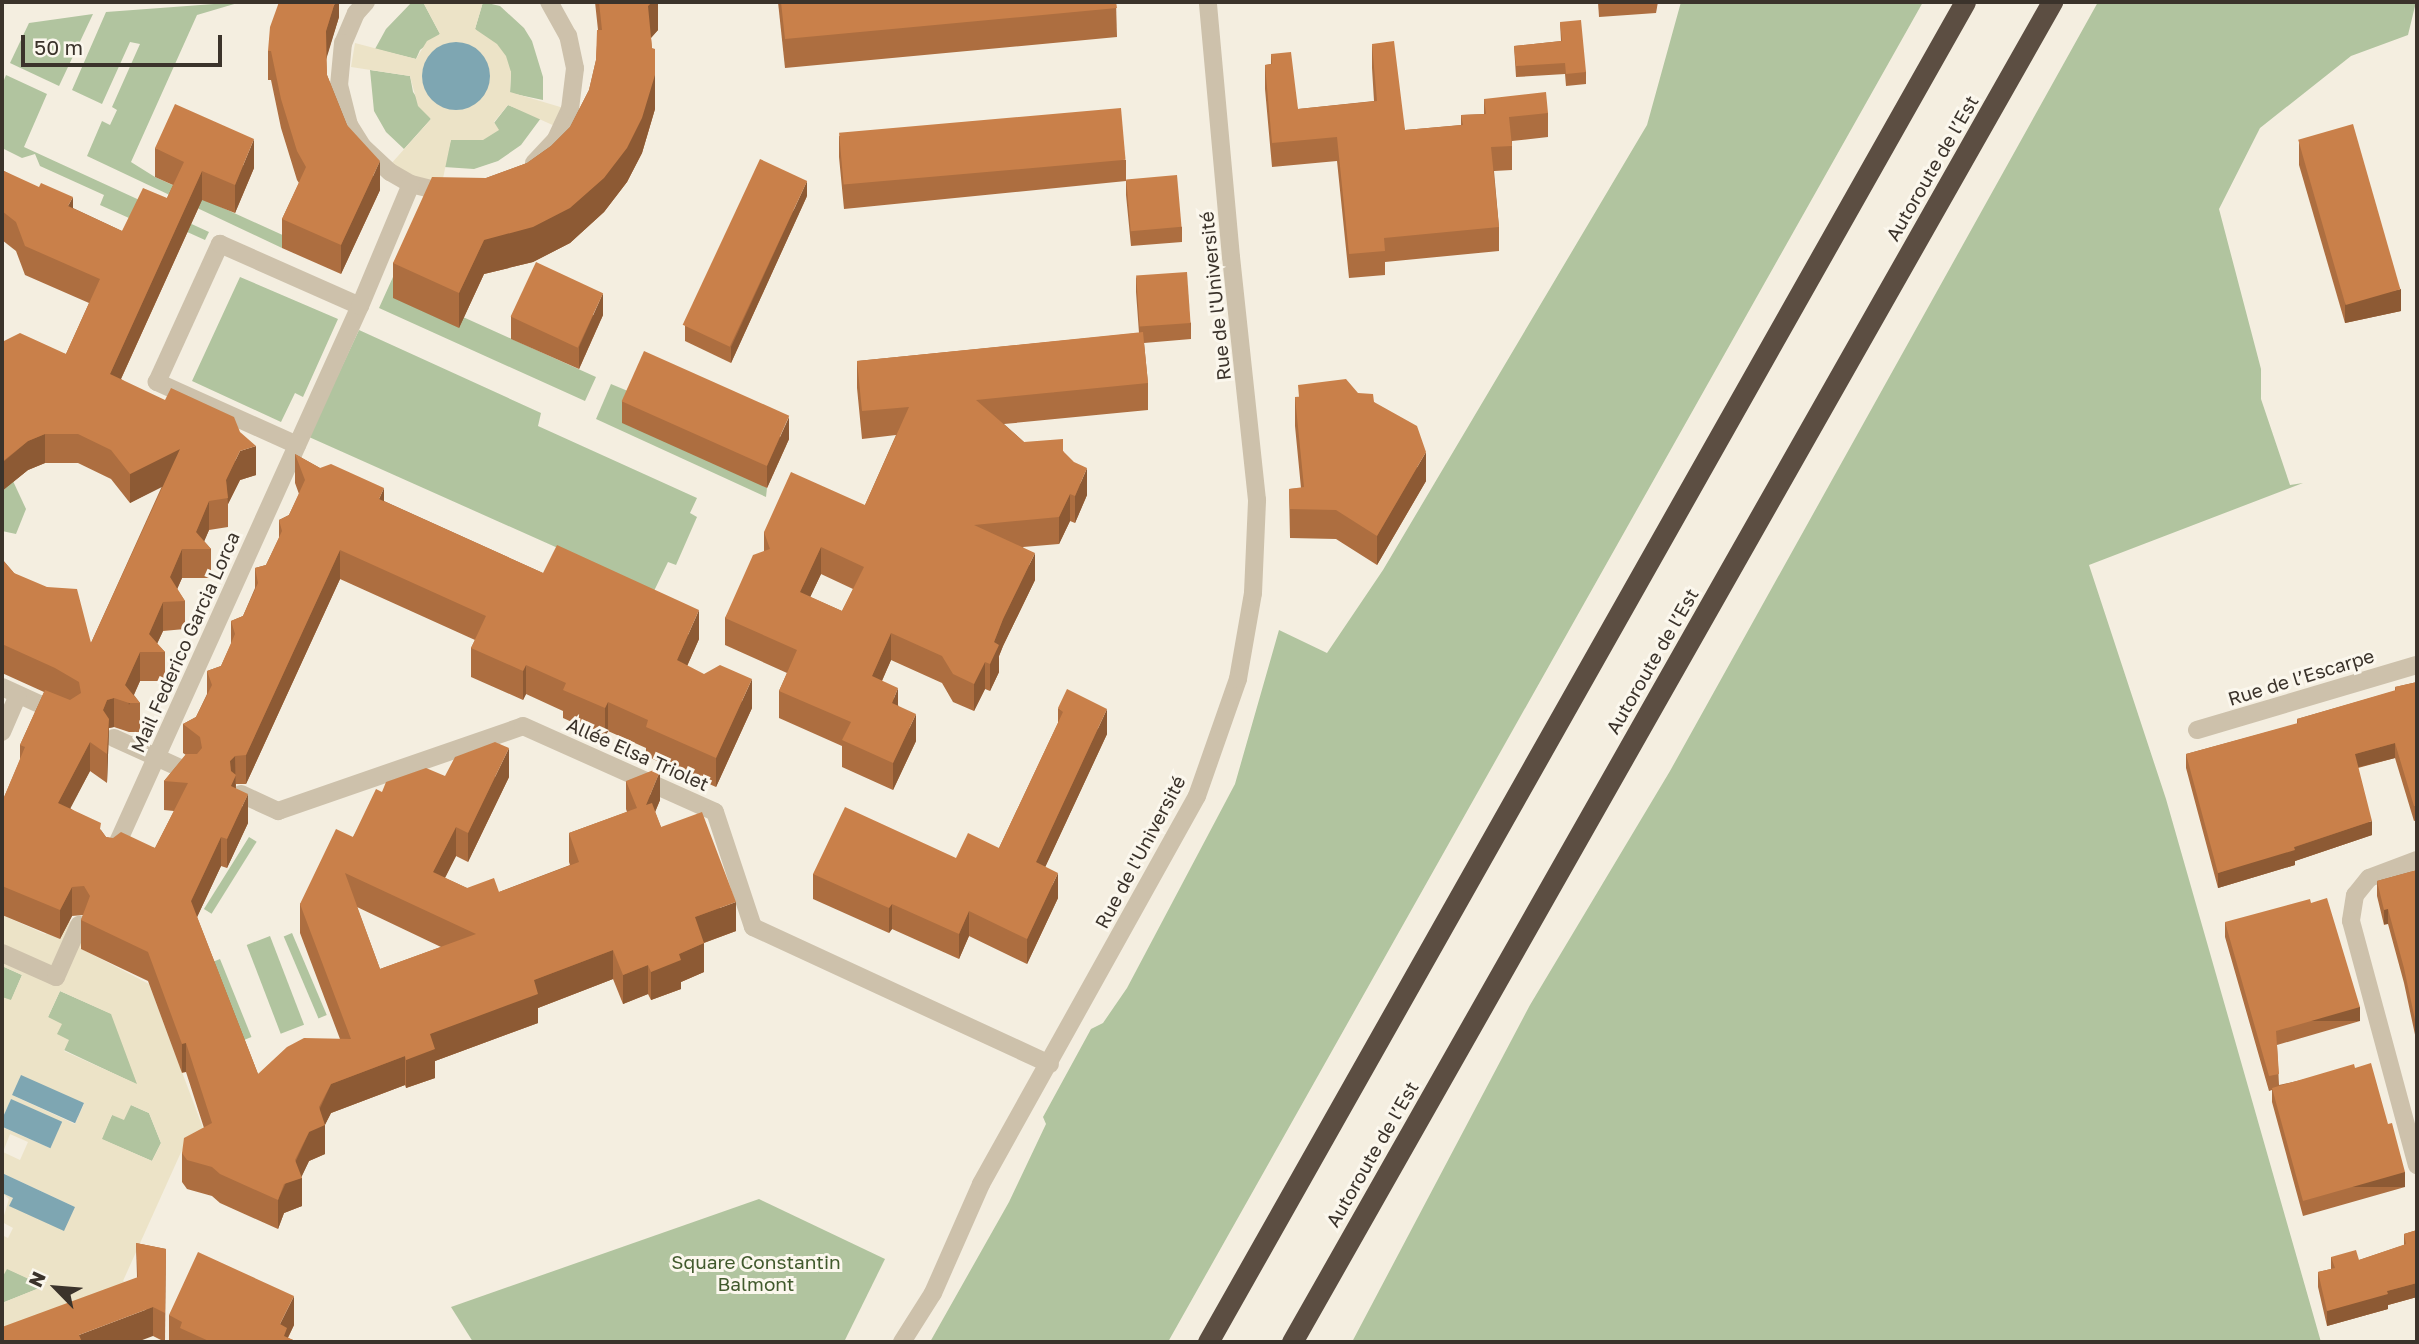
<!DOCTYPE html>
<meta charset="utf-8">
<style>
body{margin:0}
#map{position:relative;width:2419px;height:1344px;overflow:hidden;background:#f4eee0;font-family:"Golos Text",sans-serif}
div>[style]{position:absolute}
.green>*{inset:0;background:#b1c49f;transform-origin:0 0}
.plaza>*{inset:0;background:#ece3c7}
.water>*{inset:0;background:#7ea6b2;transform-origin:0 0}
.round{border-radius:50%}
.minor>*{height:18px;margin:-9px;padding:0 9px;transform-origin:9px;border-radius:9px;background:#cdc1ab}
.highway>*{height:21px;margin:-10.5px;padding:0 10.5px;transform-origin:10.5px;border-radius:10.5px;background:#5c4e42}
.wall>*{inset:0;background:#ad6e40}
.shaded-wall>*{inset:0;background:#8d5a34;transform-origin:0 0}
.building>*{inset:0;background:#c9804a;transform-origin:0 0}
span{translate:-50% -50%;white-space:nowrap;text-align:center;line-height:1.15;-webkit-text-stroke:6px #fbf7ed;paint-order:stroke}
.street-label{font-size:19px;color:#3b332b}
.park-label{font-size:19px;color:#415a2d}
.frame{position:absolute;inset:0;border:4px solid #3b332b;pointer-events:none}
.north{position:absolute;left:21px;top:1253px;width:70px;height:70px;-webkit-text-stroke:5px #fbf7ed;paint-order:stroke;rotate:295deg;font-size:19px;font-weight:700;line-height:28px;text-align:center;color:#3b332b}
.north::after{content:'';display:block;margin:auto;width:24px;height:32px;background:#3b332b;clip-path:polygon(50% 0,100% 100%,50% 72%,0 100%)}
.scale{position:absolute;left:21px;top:35px;width:201px;height:32px;box-sizing:border-box;border:4px solid #3b332b;border-top:0;padding-left:9px;font-size:21px;line-height:24px;white-space:nowrap;color:#3b332b;-webkit-text-stroke:5px #fbf7ed;paint-order:stroke}
</style>
<div id="map">
<div class="green">
<i style="clip-path:polygon(241px 2px,197px 15px,131px 162px,155px 177px,287px 237px,282px 248px,87px 156px,102px 121px,110px 125px,117px 110px,112px 107px,140px 44px,130px 42px,102px 104px,72px 90px,106px 12px)"></i>
<i style="clip-path:polygon(412px 2px,423px 2px,440px 34px,420px 50px,416px 59px,375px 49px,386px 29px)"></i>
<i style="clip-path:polygon(483px 2px,500px 6px,524px 28px,532px 41px,543px 77px,543px 100px,510px 93px,511px 72px,475px 29px)"></i>
<i style="clip-path:polygon(1681px 2px,1923px 2px,1168px 1342px,930px 1342px,1009px 1202px,1046px 1124px,1043px 1117px,1091px 1029px,1103px 1023px,1127px 988px,1235px 784px,1279px 630px,1327px 653px,1383px 570px,1647px 125px)"></i>
<i style="clip-path:polygon(2098px 2px,2416px 2px,2408px 35px,2351px 56px,2260px 128px,2219px 209px,2261px 369px,2261px 399px,2290px 485px,2303px 483px,2089px 565px,2166px 799px,2321px 1342px,1352px 1342px,1530px 1005px,1670px 771px)"></i>
<i style="clip-path:polygon(93px 14px,59px 86px,10px 63px,29px 23px)"></i>
<i style="clip-path:polygon(370px 70px,410px 76px,413px 92px,431px 119px,404px 149px,386px 132px,374px 111px)"></i>
<i style="clip-path:polygon(6px 75px,47px 94px,24px 147px,209px 232px,205px 240px,134px 208px,129px 218px,100px 205px,104px 195px,40px 166px,35px 154px,22px 158px,2px 148px,2px 85px)"></i>
<i style="clip-path:polygon(508px 105px,541px 118px,521px 145px,498px 161px,474px 169px,444px 167px,451px 139px,494px 123px)"></i>
<i style="clip-path:polygon(416px 226px,463px 317px,596px 377px,585px 401px,379px 308px)"></i>
<i style="clip-path:polygon(240px 277px,338px 319px,303px 397px,295px 393px,281px 422px,192px 381px)"></i>
<i style="clip-path:polygon(359px 330px,541px 413px,538px 426px,697px 498px,690px 513px,697px 517px,676px 565px,668px 562px,654px 591px,309px 437px)"></i>
<i style="clip-path:polygon(611px 384px,635px 394px,767px 488px,766px 497px,596px 419px)"></i>
<i style="clip-path:polygon(13px 481px,26px 509px,16px 534px,2px 531px,2px 491px)"></i>
<i style="left:249px;top:837px;width:9px;height:85px;rotate:32deg"></i>
<i style="left:292px;top:933px;width:89px;height:9px;rotate:67deg"></i>
<i style="left:270px;top:936px;width:95px;height:25px;rotate:69deg"></i>
<i style="left:220px;top:959px;width:84px;height:8px;rotate:68deg"></i>
<i style="clip-path:polygon(2px 966px,22px 975px,11px 1001px,2px 997px)"></i>
<i style="clip-path:polygon(60px 991px,112px 1014px,138px 1085px,64px 1050px,48px 1017px)"></i>
<i style="clip-path:polygon(131px 1105px,149px 1113px,161px 1143px,152px 1161px,101px 1139px,112px 1115px)"></i>
<i style="clip-path:polygon(759px 1199px,885px 1259px,844px 1342px,473px 1342px,451px 1307px)"></i>
<i style="clip-path:polygon(6px 1268px,45px 1286px,2px 1303px,2px 1278px)"></i>
</div>
<div class="plaza">
<i style="clip-path:polygon(423px 2px,483px 2px,475px 29px,497px 44px,506px 56px,511px 72px,510px 92px,567px 109px,557px 127px,508px 105px,494px 122px,499px 130px,483px 140px,451px 140px,441px 188px,390px 165px,431px 119px,418px 106px,410px 76px,351px 67px,355px 43px,416px 59px,427px 41px,440px 34px)"></i>
<i style="clip-path:polygon(evenodd,2px 915px,45px 934px,67px 920px,87px 929px,80px 948px,149px 984px,209px 1144px,182px 1150px,123px 1281px,144px 1291px,2px 1342px,2px 1303px,44px 1286px,7px 1269px,2px 1278px,2px 1235px,8px 1238px,13px 1228px,2px 1222px,9px 1199px,2px 1193px,13px 1198px,9px 1206px,75px 1207px,2px 1173px,2px 1127px,50px 1148px,11px 1099px,2px 1119px,2px 997px,11px 1000px,22px 975px,2px 966px,2px 915px,60px 991px,111px 1014px,137px 1084px,64px 1051px,69px 1040px,57px 1034px,62px 1024px,48px 1017px,60px 991px,2px 915px,12px 1095px,84px 1103px,84px 1104px,75px 1124px,12px 1095px,2px 915px,131px 1105px,149px 1113px,161px 1143px,152px 1161px,102px 1139px,112px 1115px,124px 1120px,131px 1105px,2px 915px,10px 1134px,28px 1142px,20px 1160px,3px 1152px,10px 1134px)"></i>
</div>
<div class="water">
<i class="round" style="left:422px;top:42px;width:68px;height:68px"></i>
<i style="left:21px;top:1075px;width:69px;height:22px;rotate:24deg"></i>
<i style="left:11px;top:1099px;width:56px;height:29px;rotate:24deg"></i>
<i style="clip-path:polygon(2px 1173px,75px 1207px,64px 1231px,9px 1206px,13px 1198px,2px 1193px)"></i>
</div>
<div class="minor">
<i style="left:366px;top:2px;width:15px;rotate:132deg"></i>
<i style="left:356px;top:13px;width:33px;rotate:113deg"></i>
<i style="left:343px;top:43px;width:42px;rotate:95.4deg"></i>
<i style="left:339px;top:85px;width:41px;rotate:76deg"></i>
<i style="left:349px;top:125px;width:26px;rotate:58deg"></i>
<i style="left:363px;top:147px;width:37px;rotate:43deg"></i>
<i style="left:390px;top:172px;width:24px;rotate:30deg"></i>
<i style="left:411px;top:184px;width:37px;rotate:14deg"></i>
<i style="left:534px;top:163px;width:33px;rotate:-47deg"></i>
<i style="left:556px;top:139px;width:33px;rotate:-65deg"></i>
<i style="left:570px;top:109px;width:41px;rotate:-83deg"></i>
<i style="left:575px;top:68px;width:33px;rotate:-102deg"></i>
<i style="left:568px;top:36px;width:39px;rotate:-119deg"></i>
<i style="left:297px;top:445px;width:154px;rotate:-155.8deg"></i>
<i style="left:157px;top:382px;width:152px;rotate:-65.5deg"></i>
<i style="left:220px;top:244px;width:153px;rotate:23.9deg"></i>
<i style="left:2px;top:687px;width:63px;rotate:24.5deg"></i>
<i style="left:2197px;top:730px;width:229px;rotate:-16.5deg"></i>
<i style="left:2px;top:732px;width:40px;rotate:-66.6deg"></i>
<i style="left:114px;top:738px;width:85px;rotate:24.4deg"></i>
<i style="left:241px;top:794px;width:41px;rotate:24.7deg"></i>
<i style="left:278px;top:811px;width:259px;rotate:-19.1deg"></i>
<i style="left:523px;top:726px;width:210px;rotate:24.1deg"></i>
<i style="left:715px;top:812px;width:121px;rotate:71.7deg"></i>
<i style="left:753px;top:927px;width:327px;rotate:24.8deg"></i>
<i style="left:113px;top:853px;width:600px;rotate:-65.7deg"></i>
<i style="left:360px;top:306px;width:132px;rotate:-67.3deg"></i>
<i style="left:2417px;top:860px;width:51px;rotate:159.4deg"></i>
<i style="left:2369px;top:878px;width:22px;rotate:129deg"></i>
<i style="left:2355px;top:895px;width:26px;rotate:99deg"></i>
<i style="left:2351px;top:921px;width:253px;rotate:74.9deg"></i>
<i style="left:2px;top:953px;width:59px;rotate:24deg"></i>
<i style="left:56px;top:977px;width:57px;rotate:-66.1deg"></i>
<i style="left:902px;top:1342px;width:58px;rotate:-57.7deg"></i>
<i style="left:933px;top:1293px;width:119px;rotate:-66.2deg"></i>
<i style="left:981px;top:1184px;width:444px;rotate:-60.9deg"></i>
<i style="left:1197px;top:796px;width:124px;rotate:-70.7deg"></i>
<i style="left:1238px;top:679px;width:87px;rotate:-80.1deg"></i>
<i style="left:1253px;top:593px;width:93px;rotate:-87.5deg"></i>
<i style="left:1257px;top:500px;width:244px;rotate:-96.1deg"></i>
<i style="left:1231px;top:257px;width:256px;rotate:-95.2deg"></i>
</div>
<div class="highway">
<i style="left:1208px;top:1342px;width:1539px;rotate:-60.54deg"></i>
<i style="left:1292px;top:1342px;width:1541px;rotate:-60.44deg"></i>
</div>
<div class="wall">
<i style="clip-path:polygon(339px 2px,339px 17px,326px 58px,327px 75px,347px 125px,380px 190px,341px 274px,282px 248px,282px 219px,299px 183px,297px 180px,281px 128px,271px 80px,268px 80px,268px 51px)"></i>
<i style="clip-path:polygon(595px 2px,658px 2px,658px 30px,651px 38px,655px 83px,655px 109px,642px 153px,627px 182px,604px 212px,570px 243px,533px 262px,484px 274px,459px 328px,393px 298px,393px 263px,486px 178px,527px 163px,551px 146px,570px 127px,589px 90px,596px 60px,598px 30px)"></i>
<i style="clip-path:polygon(778px 2px,1116px 2px,1117px 37px,785px 68px)"></i>
<i style="clip-path:polygon(1598px 2px,1658px 2px,1656px 13px,1599px 17px)"></i>
<i style="clip-path:polygon(1560px 22px,1586px 72px,1586px 84px,1566px 86px,1565px 74px,1516px 77px,1514px 46px,1561px 41px)"></i>
<i style="clip-path:polygon(1372px 44px,1405px 130px,1461px 125px,1461px 115px,1484px 114px,1484px 99px,1548px 113px,1548px 137px,1512px 141px,1512px 170px,1494px 171px,1499px 227px,1499px 251px,1385px 262px,1385px 275px,1349px 278px,1337px 161px,1272px 167px,1265px 89px,1265px 65px,1271px 64px,1271px 54px,1298px 109px,1374px 101px,1372px 68px)"></i>
<i style="clip-path:polygon(839px 136px,1126px 160px,1126px 180px,1182px 227px,1182px 242px,1131px 246px,1126px 195px,1126px 181px,844px 209px,839px 157px)"></i>
<i style="clip-path:polygon(2299px 142px,2401px 311px,2345px 323px,2299px 165px)"></i>
<i style="clip-path:polygon(evenodd,155px 148px,254px 168px,235px 213px,202px 200px,121px 379px,256px 475px,240px 480px,228px 504px,228px 527px,209px 530px,204px 541px,211px 549px,211px 578px,182px 578px,177px 589px,185px 601px,185px 629px,163px 631px,157px 644px,165px 652px,165px 681px,140px 681px,134px 695px,140px 703px,140px 732px,129px 732px,114px 727px,109px 728px,107px 783px,90px 771px,70px 808px,101px 830px,106px 837px,155px 848px,174px 811px,164px 810px,164px 781px,186px 755px,183px 753px,183px 724px,196px 717px,207px 694px,207px 671px,221px 666px,231px 644px,231px 621px,243px 616px,255px 588px,255px 568px,266px 565px,279px 538px,279px 520px,289px 515px,299px 494px,295px 483px,295px 454px,320px 468px,384px 501px,543px 573px,699px 639px,687px 666px,752px 708px,716px 787px,646px 756px,646px 748px,608px 731px,605px 737px,563px 718px,563px 711px,526px 694px,523px 700px,471px 677px,471px 648px,475px 640px,340px 579px,246px 784px,236px 784px,236px 789px,248px 823px,227px 868px,221px 866px,197px 917px,258px 1074px,340px 1039px,300px 933px,300px 904px,353px 837px,382px 792px,445px 776px,509px 777px,468px 862px,456px 856px,445px 878px,467px 888px,499px 892px,570px 865px,569px 862px,569px 833px,627px 812px,626px 809px,626px 781px,660px 800px,655px 812px,661px 827px,736px 931px,704px 943px,704px 972px,681px 982px,681px 989px,651px 1000px,648px 994px,623px 1004px,613px 979px,538px 1008px,538px 1023px,435px 1061px,435px 1078px,406px 1088px,405px 1085px,331px 1113px,325px 1124px,325px 1154px,309px 1161px,301px 1177px,302px 1206px,284px 1213px,278px 1229px,220px 1203px,212px 1196px,187px 1189px,182px 1182px,182px 1153px,204px 1128px,186px 1072px,182px 1073px,148px 981px,81px 949px,81px 920px,83px 915px,72px 916px,60px 939px,2px 915px,2px 802px,20px 760px,20px 745px,44px 692px,2px 673px,2px 559px,14px 573px,91px 643px,162px 486px,130px 503px,111px 479px,78px 463px,45px 463px,28px 470px,2px 491px,2px 342px,66px 354px,89px 303px,25px 275px,16px 251px,2px 240px,2px 170px,73px 208px,122px 231px,167px 198px,173px 185px,155px 177px,155px 148px,357px 907px,441px 947px,380px 969px,357px 907px)"></i>
<i style="clip-path:polygon(807px 196px,731px 363px,685px 341px,685px 326px)"></i>
<i style="clip-path:polygon(evenodd,1136px 277px,1191px 323px,1191px 339px,1144px 343px,1148px 383px,1148px 410px,1004px 424px,1024px 442px,1063px 451px,1087px 495px,1075px 523px,1070px 521px,1059px 544px,1023px 547px,1035px 580px,1003px 646px,999px 656px,999px 672px,990px 691px,985px 689px,974px 711px,953px 702px,942px 683px,891px 660px,882px 681px,898px 705px,916px 741px,893px 790px,842px 767px,842px 746px,779px 718px,779px 691px,787px 673px,725px 645px,725px 618px,764px 551px,764px 532px,865px 505px,896px 435px,862px 439px,857px 388px,857px 361px,1139px 333px,1136px 292px,1136px 277px,821px 574px,853px 589px,842px 611px,810px 597px,821px 574px)"></i>
<i style="clip-path:polygon(603px 315px,579px 369px,511px 339px,511px 316px)"></i>
<i style="clip-path:polygon(1358px 393px,1374px 402px,1426px 481px,1377px 565px,1336px 539px,1290px 538px,1289px 489px,1301px 488px,1295px 426px,1295px 397px)"></i>
<i style="clip-path:polygon(622px 401px,789px 439px,767px 488px,622px 423px)"></i>
<i style="clip-path:polygon(2417px 682px,2417px 820px,2414px 821px,2395px 758px,2358px 768px,2372px 835px,2295px 861px,2295px 865px,2218px 888px,2186px 768px,2186px 754px,2297px 724px,2297px 719px,2395px 691px,2395px 687px)"></i>
<i style="clip-path:polygon(1058px 708px,1107px 734px,1045px 867px,1058px 898px,1027px 964px,969px 936px,959px 959px,892px 929px,889px 933px,813px 899px,813px 874px,956px 858px,999px 848px,1058px 723px)"></i>
<i style="clip-path:polygon(2417px 870px,2417px 1044px,2404px 983px,2388px 924px,2384px 925px,2377px 896px,2377px 881px)"></i>
<i style="clip-path:polygon(2225px 922px,2360px 1021px,2277px 1045px,2279px 1085px,2355px 1068px,2405px 1187px,2303px 1216px,2272px 1102px,2272px 1090px,2269px 1091px,2225px 937px)"></i>
<i style="clip-path:polygon(2417px 1230px,2417px 1297px,2388px 1305px,2388px 1309px,2327px 1326px,2318px 1287px,2318px 1272px,2331px 1269px,2331px 1257px,2359px 1260px,2404px 1245px,2404px 1234px)"></i>
<i style="clip-path:polygon(136px 1243px,166px 1249px,165px 1342px,153px 1336px,137px 1277px)"></i>
<i style="clip-path:polygon(169px 1315px,294px 1325px,288px 1338px,298px 1342px,169px 1342px)"></i>
</div>
<div class="shaded-wall">
<i style="clip-path:polygon(335px 2px,339px 2px,339px 17px,326px 60px,326px 31px)"></i>
<i style="clip-path:polygon(652px 2px,658px 2px,658px 30px,648px 41px,648px 6px)"></i>
<i style="clip-path:polygon(655px 49px,655px 109px,642px 153px,627px 182px,604px 212px,570px 243px,533px 262px,484px 274px,459px 328px,459px 293px,484px 240px)"></i>
<i style="clip-path:polygon(254px 139px,254px 168px,235px 213px,235px 185px)"></i>
<i style="clip-path:polygon(380px 161px,380px 190px,341px 274px,341px 245px)"></i>
<i style="clip-path:polygon(202px 171px,202px 200px,110px 403px,110px 374px)"></i>
<i style="clip-path:polygon(807px 181px,807px 196px,731px 363px,731px 347px)"></i>
<i style="clip-path:polygon(73px 197px,73px 226px,68px 206px)"></i>
<i style="clip-path:polygon(2401px 289px,2401px 311px,2345px 323px,2345px 301px)"></i>
<i style="clip-path:polygon(603px 293px,603px 315px,579px 369px,579px 347px)"></i>
<i style="clip-path:polygon(789px 417px,789px 439px,767px 488px,767px 466px)"></i>
<i style="clip-path:polygon(45px 434px,45px 463px,28px 470px,2px 491px,2px 463px,28px 441px)"></i>
<i style="clip-path:polygon(256px 446px,256px 475px,240px 480px,228px 504px,226px 480px,240px 451px)"></i>
<i style="clip-path:polygon(180px 449px,180px 478px,130px 503px,130px 474px)"></i>
<i style="clip-path:polygon(1426px 452px,1426px 481px,1377px 565px,1377px 536px)"></i>
<i style="clip-path:polygon(1087px 468px,1087px 495px,1075px 523px,1075px 496px)"></i>
<i style="clip-path:polygon(384px 488px,384px 517px,379px 499px)"></i>
<i style="clip-path:polygon(1070px 494px,1070px 521px,1059px 544px,1059px 517px)"></i>
<i style="clip-path:polygon(209px 501px,209px 530px,201px 549px,196px 532px)"></i>
<i style="clip-path:polygon(821px 547px,821px 574px,800px 619px,800px 592px)"></i>
<i style="clip-path:polygon(182px 549px,182px 578px,172px 601px,170px 577px)"></i>
<i style="clip-path:polygon(340px 550px,340px 579px,246px 784px,246px 755px)"></i>
<i style="clip-path:polygon(1035px 553px,1035px 580px,1003px 646px,999px 656px,999px 672px,990px 691px,990px 664px,994px 642px,1003px 619px)"></i>
<i style="clip-path:polygon(163px 602px,163px 631px,153px 652px,149px 634px)"></i>
<i style="clip-path:polygon(699px 610px,699px 639px,677px 689px,677px 660px)"></i>
<i style="clip-path:polygon(891px 633px,891px 660px,872px 703px,872px 676px)"></i>
<i style="clip-path:polygon(140px 652px,140px 681px,129px 705px,125px 685px)"></i>
<i style="clip-path:polygon(985px 662px,985px 689px,974px 711px,974px 684px)"></i>
<i style="clip-path:polygon(526px 665px,526px 694px,523px 700px,523px 671px)"></i>
<i style="clip-path:polygon(752px 679px,752px 708px,716px 787px,716px 758px)"></i>
<i style="clip-path:polygon(898px 688px,898px 716px,892px 703px)"></i>
<i style="clip-path:polygon(114px 698px,114px 727px,109px 728px,107px 783px,107px 754px,103px 710px,107px 700px)"></i>
<i style="clip-path:polygon(608px 702px,608px 731px,605px 737px,605px 708px)"></i>
<i style="clip-path:polygon(1107px 709px,1107px 734px,1036px 887px,1036px 862px)"></i>
<i style="clip-path:polygon(916px 714px,916px 741px,893px 790px,893px 763px)"></i>
<i style="clip-path:polygon(90px 742px,90px 771px,58px 832px,58px 803px)"></i>
<i style="clip-path:polygon(2395px 743px,2395px 758px,2355px 768px,2355px 754px)"></i>
<i style="clip-path:polygon(509px 748px,509px 777px,468px 862px,468px 833px)"></i>
<i style="clip-path:polygon(235px 756px,236px 804px,231px 815px,230px 761px)"></i>
<i style="clip-path:polygon(660px 771px,660px 800px,646px 834px,646px 805px)"></i>
<i style="clip-path:polygon(248px 794px,248px 823px,227px 868px,227px 839px)"></i>
<i style="clip-path:polygon(2372px 821px,2372px 835px,2295px 861px,2295px 865px,2218px 888px,2218px 873px)"></i>
<i style="clip-path:polygon(456px 827px,456px 856px,433px 901px,433px 872px)"></i>
<i style="clip-path:polygon(221px 837px,221px 866px,191px 930px,191px 901px)"></i>
<i style="clip-path:polygon(1058px 873px,1058px 898px,1027px 964px,1027px 939px)"></i>
<i style="clip-path:polygon(72px 887px,72px 916px,60px 939px,60px 910px)"></i>
<i style="clip-path:polygon(736px 902px,736px 931px,695px 946px,695px 917px)"></i>
<i style="clip-path:polygon(892px 904px,892px 929px,889px 933px,889px 908px)"></i>
<i style="left:2388px;top:909px;width:15px;height:4px;rotate:90deg"></i>
<i style="clip-path:polygon(969px 911px,969px 936px,959px 959px,959px 934px)"></i>
<i style="clip-path:polygon(704px 943px,704px 972px,681px 982px,681px 989px,651px 1000px,651px 972px,679px 954px)"></i>
<i style="clip-path:polygon(613px 950px,613px 979px,538px 1008px,538px 1023px,435px 1061px,435px 1078px,406px 1088px,406px 1060px,430px 1034px,534px 980px)"></i>
<i style="clip-path:polygon(648px 965px,648px 994px,623px 1004px,623px 975px)"></i>
<i style="left:2360px;top:1007px;width:14px;height:87px;rotate:90deg"></i>
<i style="left:186px;top:1043px;width:29px;height:4px;rotate:90deg"></i>
<i style="clip-path:polygon(405px 1056px,405px 1085px,331px 1113px,325px 1125px,325px 1154px,309px 1161px,301px 1178px,302px 1178px,302px 1206px,284px 1213px,278px 1229px,278px 1200px,331px 1084px)"></i>
<i style="left:2405px;top:1172px;width:15px;height:106px;rotate:90deg"></i>
<i style="clip-path:polygon(2417px 1283px,2417px 1297px,2388px 1305px,2388px 1309px,2327px 1326px,2327px 1311px,2387px 1291px)"></i>
<i style="clip-path:polygon(294px 1296px,294px 1325px,287px 1339px,280px 1342px,280px 1324px)"></i>
<i style="clip-path:polygon(153px 1307px,153px 1336px,137px 1342px,79px 1342px,79px 1335px)"></i>
</div>
<div class="building">
<i style="clip-path:polygon(279px 2px,335px 2px,326px 31px,327px 75px,347px 125px,380px 161px,341px 245px,282px 219px,306px 167px,297px 151px,281px 99px,271px 51px,268px 51px,270px 27px)"></i>
<i style="clip-path:polygon(599px 2px,652px 2px,648px 6px,652px 48px,655px 49px,655px 75px,642px 118px,627px 148px,604px 178px,570px 208px,533px 227px,484px 240px,459px 293px,393px 263px,432px 177px,486px 178px,527px 163px,551px 146px,570px 127px,589px 90px,596px 60px,597px 30px,602px 30px)"></i>
<i style="clip-path:polygon(781px 2px,1116px 2px,1117px 8px,785px 39px)"></i>
<i style="clip-path:polygon(1581px 20px,1586px 72px,1566px 74px,1565px 63px,1516px 66px,1514px 46px,1562px 41px,1560px 22px)"></i>
<i style="clip-path:polygon(1394px 41px,1405px 130px,1463px 125px,1461px 115px,1486px 114px,1484px 99px,1546px 92px,1548px 113px,1509px 117px,1512px 146px,1491px 147px,1499px 227px,1384px 238px,1385px 251px,1349px 254px,1337px 137px,1272px 143px,1265px 65px,1272px 64px,1271px 54px,1291px 52px,1298px 109px,1377px 101px,1372px 44px)"></i>
<i style="clip-path:polygon(evenodd,175px 104px,254px 139px,235px 185px,202px 171px,110px 374px,165px 400px,171px 388px,234px 417px,240px 432px,256px 446px,240px 451px,226px 480px,228px 498px,209px 501px,196px 532px,211px 549px,182px 549px,170px 577px,185px 601px,163px 602px,149px 634px,165px 652px,140px 652px,125px 685px,140px 703px,129px 703px,114px 698px,107px 700px,103px 710px,109px 719px,107px 754px,90px 742px,58px 803px,101px 823px,100px 829px,106px 837px,113px 838px,121px 832px,155px 848px,188px 783px,164px 781px,186px 754px,197px 754px,202px 748px,200px 737px,183px 724px,196px 717px,212px 685px,207px 671px,221px 666px,235px 634px,231px 621px,243px 616px,258px 583px,255px 568px,266px 565px,282px 531px,279px 520px,289px 515px,305px 480px,295px 454px,320px 468px,331px 464px,384px 488px,379px 499px,543px 573px,557px 545px,699px 610px,677px 660px,704px 674px,720px 665px,752px 679px,716px 758px,646px 727px,648px 720px,608px 702px,605px 708px,563px 690px,566px 683px,526px 665px,523px 671px,471px 648px,486px 616px,340px 550px,246px 755px,235px 756px,230px 761px,231px 771px,236px 775px,231px 786px,248px 794px,227px 839px,221px 837px,191px 901px,258px 1074px,287px 1047px,304px 1038px,351px 1039px,300px 904px,336px 829px,353px 837px,376px 789px,382px 792px,386px 782px,426px 768px,445px 776px,455px 757px,495px 742px,509px 748px,468px 833px,456px 827px,433px 872px,467px 888px,494px 878px,499px 892px,579px 862px,569px 833px,637px 808px,626px 781px,656px 769px,660px 771px,646px 805px,652px 803px,661px 827px,702px 812px,736px 902px,695px 917px,704px 943px,679px 954px,681px 960px,651px 972px,648px 965px,623px 975px,613px 950px,534px 980px,538px 994px,430px 1034px,435px 1049px,406px 1060px,405px 1056px,331px 1084px,319px 1107px,325px 1125px,309px 1132px,295px 1160px,302px 1178px,284px 1184px,278px 1200px,220px 1174px,212px 1167px,187px 1160px,182px 1153px,184px 1138px,212px 1123px,186px 1043px,182px 1044px,148px 952px,81px 920px,90px 896px,84px 886px,72px 887px,60px 910px,2px 886px,2px 802px,25px 747px,20px 745px,45px 690px,70px 700px,81px 693px,79px 682px,55px 668px,2px 644px,2px 559px,14px 573px,47px 587px,77px 589px,91px 643px,180px 449px,130px 474px,111px 450px,78px 434px,45px 434px,28px 441px,2px 462px,2px 342px,20px 333px,66px 354px,100px 279px,25px 246px,16px 222px,2px 211px,2px 170px,39px 187px,41px 183px,73px 197px,68px 206px,122px 231px,143px 188px,167px 198px,184px 162px,155px 148px,175px 104px,345px 873px,476px 934px,380px 969px,345px 873px)"></i>
<i style="left:1121px;top:108px;width:52px;height:283px;rotate:85deg"></i>
<i style="left:2353px;top:124px;width:172px;height:57px;rotate:74deg"></i>
<i style="left:760px;top:159px;width:52px;height:183px;rotate:25deg"></i>
<i style="left:1177px;top:175px;width:52px;height:51px;rotate:85deg"></i>
<i style="left:536px;top:262px;width:74px;height:60px;rotate:25deg"></i>
<i style="left:1187px;top:272px;width:51px;height:51px;rotate:86deg"></i>
<i style="clip-path:polygon(evenodd,1143px 332px,1148px 383px,976px 400px,1024px 442px,1063px 439px,1063px 451px,1074px 462px,1087px 468px,1075px 496px,1070px 494px,1059px 517px,974px 525px,1035px 553px,1003px 619px,994px 642px,999px 645px,990px 664px,985px 662px,974px 684px,953px 674px,942px 656px,891px 633px,872px 676px,898px 688px,892px 703px,916px 714px,893px 763px,842px 740px,851px 722px,779px 691px,797px 650px,725px 618px,753px 555px,770px 549px,764px 532px,791px 472px,865px 505px,909px 407px,862px 411px,857px 361px,1143px 332px,821px 547px,864px 567px,842px 611px,800px 592px,821px 547px)"></i>
<i style="left:644px;top:351px;width:159px;height:55px;rotate:24deg"></i>
<i style="clip-path:polygon(1346px 379px,1358px 393px,1373px 394px,1374px 402px,1417px 426px,1426px 452px,1377px 536px,1336px 510px,1290px 509px,1289px 489px,1304px 487px,1295px 397px,1299px 397px,1298px 385px)"></i>
<i style="clip-path:polygon(2417px 682px,2417px 806px,2414px 806px,2395px 743px,2355px 754px,2372px 821px,2294px 847px,2295px 850px,2218px 873px,2186px 754px,2298px 723px,2297px 719px,2396px 690px,2395px 687px)"></i>
<i style="clip-path:polygon(1067px 689px,1107px 709px,1036px 862px,1058px 873px,1027px 939px,969px 911px,959px 934px,892px 904px,889px 908px,813px 874px,845px 807px,956px 858px,968px 833px,999px 848px,1063px 712px,1058px 708px)"></i>
<i style="clip-path:polygon(2417px 870px,2417px 1029px,2404px 968px,2388px 909px,2384px 910px,2377px 881px)"></i>
<i style="clip-path:polygon(2327px 898px,2360px 1007px,2276px 1031px,2279px 1074px,2269px 1076px,2225px 922px,2310px 899px,2311px 903px)"></i>
<i style="clip-path:polygon(2371px 1063px,2388px 1124px,2392px 1123px,2405px 1172px,2303px 1201px,2272px 1088px,2354px 1064px,2355px 1068px)"></i>
<i style="clip-path:polygon(2417px 1230px,2417px 1283px,2387px 1291px,2388px 1294px,2327px 1311px,2318px 1272px,2335px 1268px,2331px 1257px,2356px 1250px,2359px 1260px,2406px 1244px,2404px 1234px)"></i>
<i style="clip-path:polygon(136px 1243px,166px 1249px,165px 1313px,153px 1307px,79px 1335px,82px 1342px,2px 1342px,2px 1327px,138px 1277px)"></i>
<i style="clip-path:polygon(198px 1252px,294px 1296px,280px 1324px,287px 1328px,284px 1336px,298px 1342px,211px 1342px,180px 1328px,182px 1322px,169px 1315px)"></i>
</div>
<div class="street-label">
<span style="left:1932px;top:168px;rotate:-60deg">Autoroute de l’Est</span>
<span style="left:1215px;top:296px;rotate:-96deg">Rue de l'Université</span>
<span style="left:185px;top:642px;rotate:-66deg">Mail Federico Garcia Lorca</span>
<span style="left:1652px;top:661px;rotate:-60deg">Autoroute de l’Est</span>
<span style="left:2301px;top:677px;rotate:-17deg">Rue de l’Escarpe</span>
<span style="left:638px;top:754px;rotate:24deg">Allée Elsa Triolet</span>
<span style="left:1140px;top:852px;rotate:-62deg">Rue de l'Université</span>
<span style="left:1372px;top:1154px;rotate:-60deg">Autoroute de l’Est</span>
</div>
<div class="park-label">
<span style="left:756px;top:1273px">Square Constantin<br>Balmont</span>
</div>
<div class="frame"></div>
<div class="north">N</div>
<div class="scale">50 m</div>
</div>
